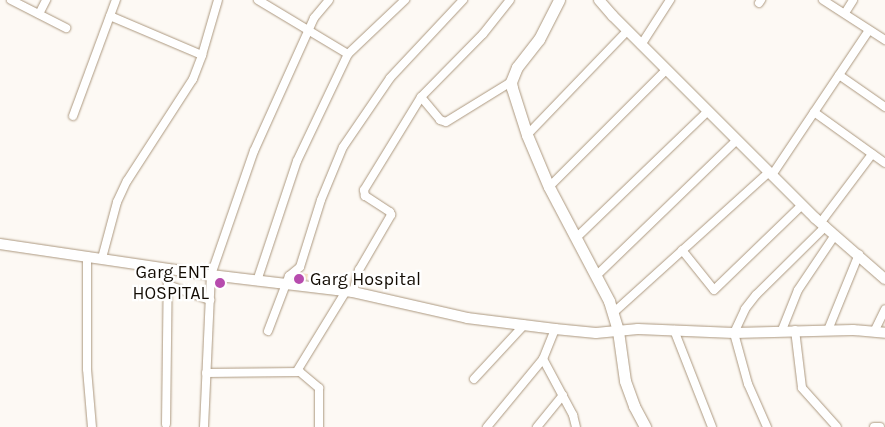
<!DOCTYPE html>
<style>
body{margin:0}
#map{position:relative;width:885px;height:427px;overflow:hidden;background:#fdf9f4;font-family:Karla,sans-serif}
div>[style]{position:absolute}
.building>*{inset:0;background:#f5e0c5}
.roads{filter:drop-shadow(0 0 1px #ac987f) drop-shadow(0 0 1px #ac987f)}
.minor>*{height:8px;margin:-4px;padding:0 4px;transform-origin:4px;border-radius:4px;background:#fff}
.tertiary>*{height:10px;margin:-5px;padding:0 5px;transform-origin:5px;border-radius:5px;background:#fff}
.secondary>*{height:11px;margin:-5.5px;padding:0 5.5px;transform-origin:5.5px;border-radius:5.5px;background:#fff}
.dots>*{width:14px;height:14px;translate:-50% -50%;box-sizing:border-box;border:2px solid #fff;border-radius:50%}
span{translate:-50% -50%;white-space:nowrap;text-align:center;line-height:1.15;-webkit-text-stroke:4.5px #fff;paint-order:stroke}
.poi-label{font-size:18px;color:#130c04}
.right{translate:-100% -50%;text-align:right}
.left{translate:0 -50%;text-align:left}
</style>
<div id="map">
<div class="building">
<i style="clip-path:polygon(301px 273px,308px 274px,307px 280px,295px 278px)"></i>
</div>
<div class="roads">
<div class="minor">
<i style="left:11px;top:0;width:62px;rotate:27deg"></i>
<i style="left:258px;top:0;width:105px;rotate:31deg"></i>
<i style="left:823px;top:0;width:74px;rotate:32.8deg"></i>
<i style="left:759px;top:3px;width:4px;rotate:-56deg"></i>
<i style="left:845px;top:13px;width:15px;rotate:-58deg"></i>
<i style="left:39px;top:14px;width:16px;rotate:-63deg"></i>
<i style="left:110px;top:16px;width:100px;rotate:23deg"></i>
<i style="left:641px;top:45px;width:54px;rotate:-57.2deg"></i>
<i style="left:839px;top:75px;width:56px;rotate:34.8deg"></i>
<i style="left:421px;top:97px;width:30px;rotate:50deg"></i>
<i style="left:440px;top:120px;width:6px;rotate:18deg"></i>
<i style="left:446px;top:122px;width:76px;rotate:-31.6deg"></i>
<i style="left:814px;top:112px;width:87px;rotate:35.7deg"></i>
<i style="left:73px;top:116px;width:124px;rotate:-69.7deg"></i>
<i style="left:527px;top:135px;width:144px;rotate:-46.1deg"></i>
<i style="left:772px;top:175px;width:174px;rotate:-56.2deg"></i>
<i style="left:549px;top:187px;width:165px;rotate:-45deg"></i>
<i style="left:821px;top:222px;width:85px;rotate:-53.1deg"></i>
<i style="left:576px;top:238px;width:183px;rotate:-43.9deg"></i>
<i style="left:682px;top:250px;width:51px;rotate:51.3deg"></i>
<i style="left:714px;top:290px;width:122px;rotate:-44deg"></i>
<i style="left:87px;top:256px;width:113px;rotate:90deg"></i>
<i style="left:87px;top:369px;width:58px;rotate:85.1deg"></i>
<i style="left:102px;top:258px;width:58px;rotate:-75deg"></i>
<i style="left:117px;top:202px;width:23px;rotate:-65deg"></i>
<i style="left:127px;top:181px;width:121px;rotate:-57.1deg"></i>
<i style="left:193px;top:79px;width:26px;rotate:-69deg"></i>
<i style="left:202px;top:55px;width:57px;rotate:-73.8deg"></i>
<i style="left:596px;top:276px;width:196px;rotate:-44deg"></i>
<i style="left:257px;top:281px;width:126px;rotate:-71.6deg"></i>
<i style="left:297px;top:161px;width:119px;rotate:-64.5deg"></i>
<i style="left:348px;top:54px;width:79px;rotate:-43.5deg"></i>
<i style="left:168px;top:285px;width:45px;rotate:19.7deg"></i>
<i style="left:353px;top:292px;width:23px;rotate:-75deg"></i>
<i style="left:359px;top:270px;width:64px;rotate:-59.8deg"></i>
<i style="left:391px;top:215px;width:3px;rotate:-108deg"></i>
<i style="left:390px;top:212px;width:30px;rotate:-147deg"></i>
<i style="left:365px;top:196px;width:6px;rotate:-99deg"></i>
<i style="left:364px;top:190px;width:109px;rotate:-58.5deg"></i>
<i style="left:421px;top:97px;width:88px;rotate:-45.5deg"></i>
<i style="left:483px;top:34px;width:43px;rotate:-51.5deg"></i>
<i style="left:613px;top:313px;width:210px;rotate:-42.1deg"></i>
<i style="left:674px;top:330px;width:104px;rotate:68.6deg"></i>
<i style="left:782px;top:330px;width:43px;rotate:-68.2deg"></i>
<i style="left:798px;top:290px;width:66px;rotate:-56.1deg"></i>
<i style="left:795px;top:330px;width:58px;rotate:83.1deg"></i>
<i style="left:802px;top:388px;width:52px;rotate:48.1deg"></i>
<i style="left:828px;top:330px;width:82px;rotate:-67.8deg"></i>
<i style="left:268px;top:331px;width:59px;rotate:-69.1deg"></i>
<i style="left:289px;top:276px;width:14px;rotate:-39deg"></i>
<i style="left:300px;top:267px;width:70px;rotate:-72.6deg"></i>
<i style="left:321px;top:200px;width:57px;rotate:-67.5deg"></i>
<i style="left:343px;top:147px;width:83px;rotate:-55.7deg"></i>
<i style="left:390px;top:78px;width:107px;rotate:-46.9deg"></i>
<i style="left:874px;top:332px;width:25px;rotate:-64deg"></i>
<i style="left:543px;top:359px;width:64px;rotate:61.8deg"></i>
<i style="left:573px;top:415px;width:12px;rotate:76deg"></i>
<i style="left:297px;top:371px;width:94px;rotate:-58.5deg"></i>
<i style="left:206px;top:373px;width:94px;rotate:-0.6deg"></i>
<i style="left:300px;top:372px;width:25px;rotate:40deg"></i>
<i style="left:319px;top:388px;width:39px;rotate:90deg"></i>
<i style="left:474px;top:379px;width:74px;rotate:-47.2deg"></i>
<i style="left:166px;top:424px;width:156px;rotate:-89.3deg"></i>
<i style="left:204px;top:427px;width:152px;rotate:-87.4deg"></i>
<i style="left:211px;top:275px;width:131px;rotate:-70.9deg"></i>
<i style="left:254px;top:151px;width:146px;rotate:-65.7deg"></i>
<i style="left:314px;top:18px;width:23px;rotate:-50deg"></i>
<i style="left:487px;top:427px;width:88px;rotate:-50.5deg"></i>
<i style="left:543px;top:359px;width:32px;rotate:-68deg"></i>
<i style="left:537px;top:427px;width:41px;rotate:-50.9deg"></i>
<i style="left:767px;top:427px;width:47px;rotate:-113.8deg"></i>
<i style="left:748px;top:384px;width:53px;rotate:-105.4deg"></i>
<i style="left:734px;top:333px;width:26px;rotate:-65deg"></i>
<i style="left:745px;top:309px;width:18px;rotate:-52deg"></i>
<i style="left:756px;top:295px;width:98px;rotate:-44.6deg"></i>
<i style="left:874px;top:427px;width:6px"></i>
</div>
<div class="tertiary">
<i style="left:599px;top:0;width:21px;rotate:49deg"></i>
<i style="left:613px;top:16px;width:286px;rotate:45deg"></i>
<i style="left:815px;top:218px;width:93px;rotate:41.1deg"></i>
<i style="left:0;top:244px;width:213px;rotate:8.4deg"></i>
<i style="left:211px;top:275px;width:143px;rotate:6.8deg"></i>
<i style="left:353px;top:292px;width:117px;rotate:12.8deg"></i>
<i style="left:467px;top:318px;width:89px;rotate:7.1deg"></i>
<i style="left:555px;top:329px;width:41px;rotate:5.6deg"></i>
<i style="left:596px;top:333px;width:42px;rotate:-5.4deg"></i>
<i style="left:638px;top:329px;width:96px;rotate:2.4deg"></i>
<i style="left:734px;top:333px;width:119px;rotate:-1.4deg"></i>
<i style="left:853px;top:330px;width:32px;rotate:5deg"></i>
</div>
<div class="secondary">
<i style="left:559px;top:0;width:44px;rotate:117.1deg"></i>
<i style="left:539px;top:39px;width:36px;rotate:128deg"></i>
<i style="left:517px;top:67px;width:16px;rotate:112deg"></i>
<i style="left:511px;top:82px;width:6px;rotate:81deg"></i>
<i style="left:512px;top:88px;width:49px;rotate:72.3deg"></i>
<i style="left:527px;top:135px;width:56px;rotate:67.1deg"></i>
<i style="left:549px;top:187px;width:129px;rotate:62.2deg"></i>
<i style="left:609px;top:301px;width:31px;rotate:73deg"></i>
<i style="left:618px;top:331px;width:50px;rotate:82deg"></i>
<i style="left:625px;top:381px;width:27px;rotate:70deg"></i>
<i style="left:634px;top:406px;width:24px;rotate:62deg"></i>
</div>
</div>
<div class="dots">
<i style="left:299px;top:279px;background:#b74cae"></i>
<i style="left:220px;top:283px;background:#b74cae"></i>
</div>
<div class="poi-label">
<span class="right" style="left:209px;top:283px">Garg ENT<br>HOSPITAL</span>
<span class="left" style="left:310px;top:279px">Garg Hospital</span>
</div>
</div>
